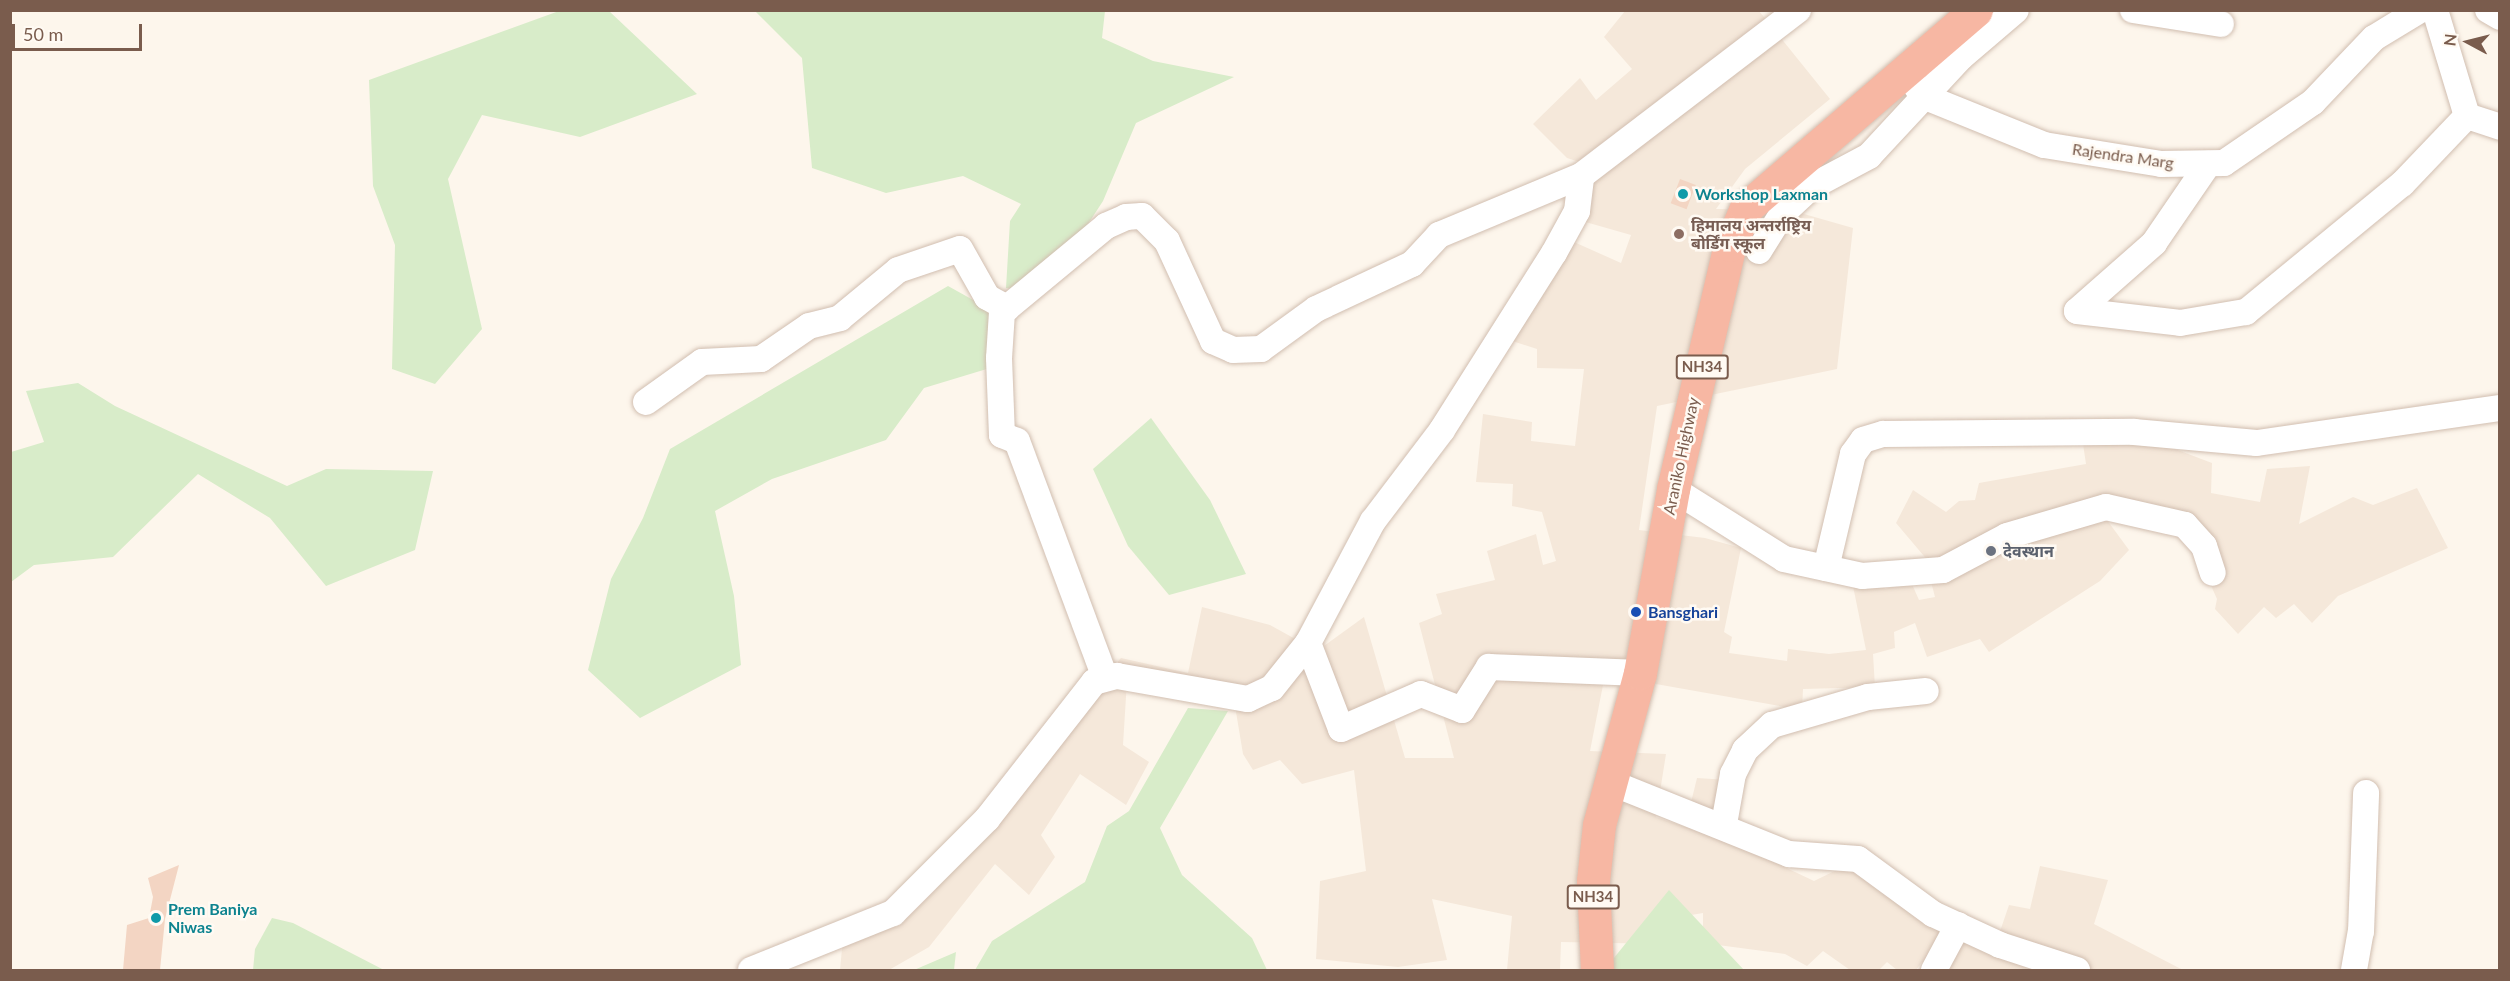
<!DOCTYPE html>
<meta charset="utf-8">
<style>
body{margin:0}
#map{position:relative;width:2510px;height:981px;overflow:hidden;background:#fdf6ec;font-family:Lato,"Noto Sans Devanagari",sans-serif}
div>[style]{position:absolute}
.residential>*{inset:0;background:#f5e8da}
.green>*{inset:0;background:#d8ecc9}
.building>*{inset:0;background:#f3d5c3;transform-origin:0 0}
.roads{filter:drop-shadow(0 0 2px #d1beb0) drop-shadow(0 0 2px #d1beb0)}
.minor>*{height:26px;margin:-13px;padding:0 13px;transform-origin:13px;border-radius:13px;background:#fff}
.highway>*{height:33px;margin:-16.5px;padding:0 16.5px;transform-origin:16.5px;border-radius:16.5px;background:#f7b7a3}
.dots>*{width:16px;height:16px;translate:-50% -50%;box-sizing:border-box;border:3px solid #fffaf3;border-radius:50%}
span{translate:-50% -50%;white-space:nowrap;text-align:center;line-height:1.15;-webkit-text-stroke:5px #fffaf3;paint-order:stroke}
.shield-label span{padding:2px 4px;background:#fffaf3;border:2px solid;border-radius:4px;-webkit-text-stroke-width:0}
.shield-label{font-size:15px;color:#7a5c4d;font-weight:700}
.street-label{font-size:16px;color:#7a5c4d}
.culture-label{font-size:16px;color:#0d838f;font-weight:700}
.left{translate:0 -50%;text-align:left}
.education-label{font-size:16px;color:#785e54;font-weight:700}
.worship-label{font-size:16px;color:#5b616d;font-weight:700}
.transit-label{font-size:16px;color:#164399;font-weight:700}
.frame{position:absolute;inset:0;border:12px solid #7a5c4d;pointer-events:none}
.north{position:absolute;left:2438px;top:12px;width:60px;height:60px;-webkit-text-stroke:4px #fffaf3;paint-order:stroke;rotate:277deg;font-size:16px;font-weight:700;line-height:24px;text-align:center;color:#7a5c4d}
.north::after{content:'';display:block;margin:auto;width:21px;height:27px;background:#7a5c4d;clip-path:polygon(50% 0,100% 100%,50% 72%,0 100%)}
.scale{position:absolute;left:12px;top:24px;width:130px;height:27px;box-sizing:border-box;border:3px solid #7a5c4d;border-top:0;padding-left:8px;font-size:18px;line-height:21px;white-space:nowrap;color:#7a5c4d;-webkit-text-stroke:4px #fffaf3;paint-order:stroke}
</style>
<div id="map">
<div class="residential">
<i style="clip-path:polygon(1625px 11px,1759px 11px,1830px 99px,1745px 169px,1716px 209px,1790px 210px,1853px 228px,1837px 369px,1657px 406px,1639px 530px,1705px 538px,1741px 548px,1724px 632px,1732px 637px,1729px 653px,1787px 661px,1788px 649px,1829px 654px,1866px 650px,1853px 586px,1883px 579px,1885px 589px,1911px 582px,1919px 600px,1935px 597px,1930px 578px,1940px 575px,1896px 523px,1913px 490px,1946px 512px,1959px 501px,1975px 500px,1979px 483px,2086px 464px,2083px 444px,2154px 441px,2212px 463px,2211px 493px,2260px 502px,2267px 469px,2310px 466px,2299px 524px,2353px 497px,2373px 505px,2417px 488px,2448px 548px,2338px 596px,2312px 623px,2294px 604px,2276px 618px,2264px 607px,2238px 634px,2215px 609px,2217px 599px,2187px 532px,2107px 520px,2129px 550px,2100px 581px,1989px 652px,1980px 639px,1927px 657px,1915px 623px,1894px 632px,1895px 648px,1873px 654px,1875px 687px,1803px 689px,1802px 710px,1605px 675px,1590px 751px,1666px 754px,1656px 817px,1685px 827px,1697px 778px,1728px 780px,1719px 836px,1814px 881px,1847px 865px,1994px 949px,2009px 905px,2030px 909px,2040px 866px,2108px 880px,2094px 924px,2183px 970px,1936px 970px,1922px 962px,1916px 970px,1897px 970px,1887px 962px,1879px 970px,1850px 970px,1823px 951px,1807px 966px,1785px 954px,1703px 943px,1703px 913px,1667px 919px,1663px 944px,1561px 942px,1560px 970px,1507px 970px,1512px 916px,1432px 899px,1447px 960px,1398px 967px,1316px 959px,1320px 881px,1366px 871px,1354px 770px,1302px 784px,1280px 760px,1253px 770px,1243px 754px,1234px 700px,1127px 681px,1123px 745px,1149px 762px,1126px 805px,1080px 774px,1041px 835px,1055px 857px,1029px 895px,995px 864px,929px 947px,889px 970px,840px 970px,843px 938px,898px 916px,1121px 658px,1188px 673px,1202px 607px,1270px 625px,1317px 651px,1364px 617px,1405px 758px,1454px 758px,1419px 623px,1442px 614px,1436px 594px,1495px 580px,1487px 551px,1536px 534px,1543px 565px,1556px 561px,1542px 512px,1512px 506px,1513px 484px,1476px 482px,1483px 414px,1532px 422px,1531px 441px,1575px 446px,1584px 369px,1537px 368px,1537px 349px,1506px 339px,1574px 242px,1621px 263px,1631px 235px,1582px 221px,1599px 168px,1567px 158px,1533px 124px,1580px 78px,1596px 100px,1632px 69px,1604px 37px)"></i>
</div>
<div class="green">
<i style="clip-path:polygon(609px 11px,697px 94px,580px 137px,482px 115px,448px 179px,482px 329px,435px 384px,392px 369px,395px 245px,373px 186px,369px 80px,559px 11px)"></i>
<i style="clip-path:polygon(755px 11px,1105px 11px,1102px 38px,1153px 61px,1234px 77px,1136px 123px,1103px 201px,1043px 293px,1006px 288px,1010px 221px,1021px 204px,963px 176px,886px 193px,812px 168px,802px 58px)"></i>
<i style="clip-path:polygon(948px 286px,1011px 321px,990px 368px,924px 388px,886px 440px,772px 479px,715px 511px,734px 596px,741px 665px,640px 718px,588px 670px,611px 579px,643px 518px,670px 449px)"></i>
<i style="clip-path:polygon(78px 383px,115px 406px,287px 486px,326px 469px,433px 471px,415px 550px,326px 586px,270px 518px,198px 474px,113px 557px,34px 565px,11px 582px,11px 452px,44px 442px,26px 391px)"></i>
<i style="clip-path:polygon(1151px 418px,1210px 500px,1246px 574px,1169px 595px,1128px 546px,1093px 469px)"></i>
<i style="clip-path:polygon(1188px 708px,1228px 711px,1160px 828px,1182px 875px,1252px 938px,1267px 970px,975px 970px,992px 941px,1085px 882px,1107px 826px,1129px 811px)"></i>
<i style="clip-path:polygon(1669px 890px,1744px 970px,1610px 970px,1609px 964px)"></i>
<i style="clip-path:polygon(272px 918px,293px 923px,384px 970px,253px 970px,255px 949px)"></i>
<i style="clip-path:polygon(956px 952px,954px 970px,914px 970px)"></i>
</div>
<div class="building">
<i style="left:1680px;top:179px;width:17px;height:26px;rotate:21deg"></i>
<i style="clip-path:polygon(179px 865px,165px 919px,160px 970px,123px 970px,127px 925px,149px 918px,153px 897px,148px 878px)"></i>
</div>
<div class="roads">
<div class="minor">
<i style="left:2133px;top:10px;width:89px;rotate:9deg"></i>
<i style="left:2435px;top:10px;width:111px;rotate:73.2deg"></i>
<i style="left:2467px;top:116px;width:35px;rotate:18deg"></i>
<i style="left:2488px;top:10px;width:14px;rotate:30deg"></i>
<i style="left:1904px;top:69px;width:33px;rotate:55deg"></i>
<i style="left:1923px;top:96px;width:131px;rotate:22deg"></i>
<i style="left:2044px;top:145px;width:119px;rotate:9.2deg"></i>
<i style="left:2161px;top:164px;width:63px;rotate:-0.9deg"></i>
<i style="left:2224px;top:163px;width:108px;rotate:-34.4deg"></i>
<i style="left:2313px;top:102px;width:88px;rotate:-46.4deg"></i>
<i style="left:2374px;top:38px;width:54px;rotate:-31.3deg"></i>
<i style="left:1759px;top:251px;width:44px;rotate:-58.1deg"></i>
<i style="left:1782px;top:214px;width:40px;rotate:-43deg"></i>
<i style="left:1811px;top:187px;width:66px;rotate:-28.1deg"></i>
<i style="left:1869px;top:156px;width:135px;rotate:-47.1deg"></i>
<i style="left:1961px;top:57px;width:72px;rotate:-40.5deg"></i>
<i style="left:1007px;top:308px;width:6px;rotate:141deg"></i>
<i style="left:1002px;top:312px;width:46px;rotate:93.7deg"></i>
<i style="left:999px;top:358px;width:77px;rotate:87.8deg"></i>
<i style="left:1002px;top:435px;width:16px;rotate:22deg"></i>
<i style="left:1017px;top:441px;width:252px;rotate:69.6deg"></i>
<i style="left:2077px;top:311px;width:104px;rotate:6.6deg"></i>
<i style="left:2180px;top:323px;width:67px;rotate:-9.5deg"></i>
<i style="left:2246px;top:312px;width:202px;rotate:-39.4deg"></i>
<i style="left:2402px;top:184px;width:94px;rotate:-46.3deg"></i>
<i style="left:2077px;top:311px;width:103px;rotate:-41.4deg"></i>
<i style="left:2154px;top:243px;width:96px;rotate:-55.6deg"></i>
<i style="left:646px;top:402px;width:69px;rotate:-35.5deg"></i>
<i style="left:702px;top:362px;width:59px;rotate:-2.9deg"></i>
<i style="left:761px;top:359px;width:58px;rotate:-34.5deg"></i>
<i style="left:809px;top:326px;width:32px;rotate:-14deg"></i>
<i style="left:840px;top:318px;width:75px;rotate:-39.6deg"></i>
<i style="left:898px;top:270px;width:65px;rotate:-18.7deg"></i>
<i style="left:960px;top:249px;width:55px;rotate:60.6deg"></i>
<i style="left:987px;top:297px;width:23px;rotate:29deg"></i>
<i style="left:1007px;top:308px;width:129px;rotate:-39.6deg"></i>
<i style="left:1106px;top:226px;width:22px;rotate:-24deg"></i>
<i style="left:1126px;top:217px;width:16px;rotate:-4deg"></i>
<i style="left:1142px;top:216px;width:35px;rotate:45deg"></i>
<i style="left:1167px;top:241px;width:110px;rotate:65.3deg"></i>
<i style="left:1213px;top:341px;width:22px;rotate:24deg"></i>
<i style="left:1233px;top:350px;width:28px;rotate:-2deg"></i>
<i style="left:1261px;top:349px;width:68px;rotate:-36deg"></i>
<i style="left:1316px;top:309px;width:106px;rotate:-25.1deg"></i>
<i style="left:1412px;top:264px;width:40px;rotate:-47deg"></i>
<i style="left:1439px;top:235px;width:154px;rotate:-22.6deg"></i>
<i style="left:1581px;top:176px;width:273px;rotate:-37.4deg"></i>
<i style="left:1673px;top:489px;width:131px;rotate:32.2deg"></i>
<i style="left:1784px;top:559px;width:80px;rotate:12.3deg"></i>
<i style="left:1862px;top:576px;width:81px;rotate:-4.2deg"></i>
<i style="left:1943px;top:570px;width:72px;rotate:-28deg"></i>
<i style="left:2007px;top:536px;width:103px;rotate:-16.3deg"></i>
<i style="left:2106px;top:507px;width:81px;rotate:12.8deg"></i>
<i style="left:2185px;top:525px;width:28px;rotate:48deg"></i>
<i style="left:2204px;top:546px;width:28px;rotate:72deg"></i>
<i style="left:1826px;top:568px;width:117px;rotate:-76.7deg"></i>
<i style="left:1853px;top:454px;width:17px;rotate:-54deg"></i>
<i style="left:1863px;top:440px;width:21px;rotate:-17deg"></i>
<i style="left:1883px;top:434px;width:251px;rotate:-0.5deg"></i>
<i style="left:2134px;top:432px;width:123px;rotate:5.1deg"></i>
<i style="left:2257px;top:443px;width:246px;rotate:-8.2deg"></i>
<i style="left:1308px;top:643px;width:92px;rotate:69deg"></i>
<i style="left:1341px;top:729px;width:87px;rotate:-23.6deg"></i>
<i style="left:1421px;top:694px;width:44px;rotate:21.3deg"></i>
<i style="left:1462px;top:710px;width:51px;rotate:-57.9deg"></i>
<i style="left:1489px;top:667px;width:151px;rotate:2.3deg"></i>
<i style="left:1612px;top:783px;width:191px;rotate:21.9deg"></i>
<i style="left:1789px;top:854px;width:69px;rotate:4.1deg"></i>
<i style="left:1858px;top:859px;width:93px;rotate:36.3deg"></i>
<i style="left:1933px;top:914px;width:74px;rotate:24.8deg"></i>
<i style="left:2000px;top:945px;width:81px;rotate:18deg"></i>
<i style="left:1724px;top:824px;width:51px;rotate:-79.8deg"></i>
<i style="left:1733px;top:774px;width:27px;rotate:-63deg"></i>
<i style="left:1745px;top:750px;width:37px;rotate:-43deg"></i>
<i style="left:1772px;top:725px;width:100px;rotate:-16.3deg"></i>
<i style="left:1868px;top:697px;width:58px;rotate:-5.9deg"></i>
<i style="left:751px;top:970px;width:153px;rotate:-21.9deg"></i>
<i style="left:893px;top:913px;width:133px;rotate:-45deg"></i>
<i style="left:987px;top:819px;width:174px;rotate:-52deg"></i>
<i style="left:1094px;top:682px;width:24px;rotate:-15deg"></i>
<i style="left:1117px;top:676px;width:133px;rotate:10deg"></i>
<i style="left:1248px;top:699px;width:26px;rotate:-25deg"></i>
<i style="left:1272px;top:688px;width:58px;rotate:-51.3deg"></i>
<i style="left:1308px;top:643px;width:138px;rotate:-62deg"></i>
<i style="left:1373px;top:521px;width:114px;rotate:-52.8deg"></i>
<i style="left:1442px;top:430px;width:209px;rotate:-57.7deg"></i>
<i style="left:1554px;top:253px;width:48px;rotate:-61.3deg"></i>
<i style="left:1577px;top:211px;width:35px;rotate:-83deg"></i>
<i style="left:1934px;top:970px;width:51px;rotate:-61.9deg"></i>
<i style="left:2354px;top:970px;width:39px;rotate:-80deg"></i>
<i style="left:2361px;top:932px;width:139px;rotate:-87.9deg"></i>
</div>
<div class="highway">
<i style="left:1597px;top:970px;width:89px;rotate:-92.6deg"></i>
<i style="left:1593px;top:881px;width:56px;rotate:-83.9deg"></i>
<i style="left:1599px;top:825px;width:157px;rotate:-74.9deg"></i>
<i style="left:1640px;top:673px;width:187px;rotate:-79.8deg"></i>
<i style="left:1673px;top:489px;width:251px;rotate:-76.9deg"></i>
<i style="left:1730px;top:245px;width:40px;rotate:-66.6deg"></i>
<i style="left:1746px;top:208px;width:303px;rotate:-40.7deg"></i>
</div>
</div>
<div class="dots">
<i style="left:1683px;top:194px;background:#0f9aa8"></i>
<i style="left:1679px;top:234px;background:#8d6e63"></i>
<i style="left:1991px;top:551px;background:#6b7280"></i>
<i style="left:1636px;top:612px;background:#1a4fb4"></i>
<i style="left:156px;top:918px;background:#0f9aa8"></i>
</div>
<div class="shield-label">
<span style="left:1702px;top:367px">NH34</span>
<span style="left:1593px;top:897px">NH34</span>
</div>
<div class="street-label">
<span style="left:2123px;top:156px;rotate:8deg">Rajendra Marg</span>
<span style="left:1681px;top:456px;rotate:-78deg">Araniko Highway</span>
</div>
<div class="culture-label">
<span class="left" style="left:1695px;top:194px">Workshop Laxman</span>
<span class="left" style="left:168px;top:918px">Prem Baniya<br>Niwas</span>
</div>
<div class="education-label">
<span class="left" style="left:1691px;top:234px">हिमालय अन्तर्राष्ट्रिय<br>बोर्डिंग स्कूल</span>
</div>
<div class="worship-label">
<span class="left" style="left:2003px;top:551px">देवस्थान</span>
</div>
<div class="transit-label">
<span class="left" style="left:1648px;top:612px">Bansghari</span>
</div>
<div class="frame"></div>
<div class="north">N</div>
<div class="scale">50 m</div>
</div>
